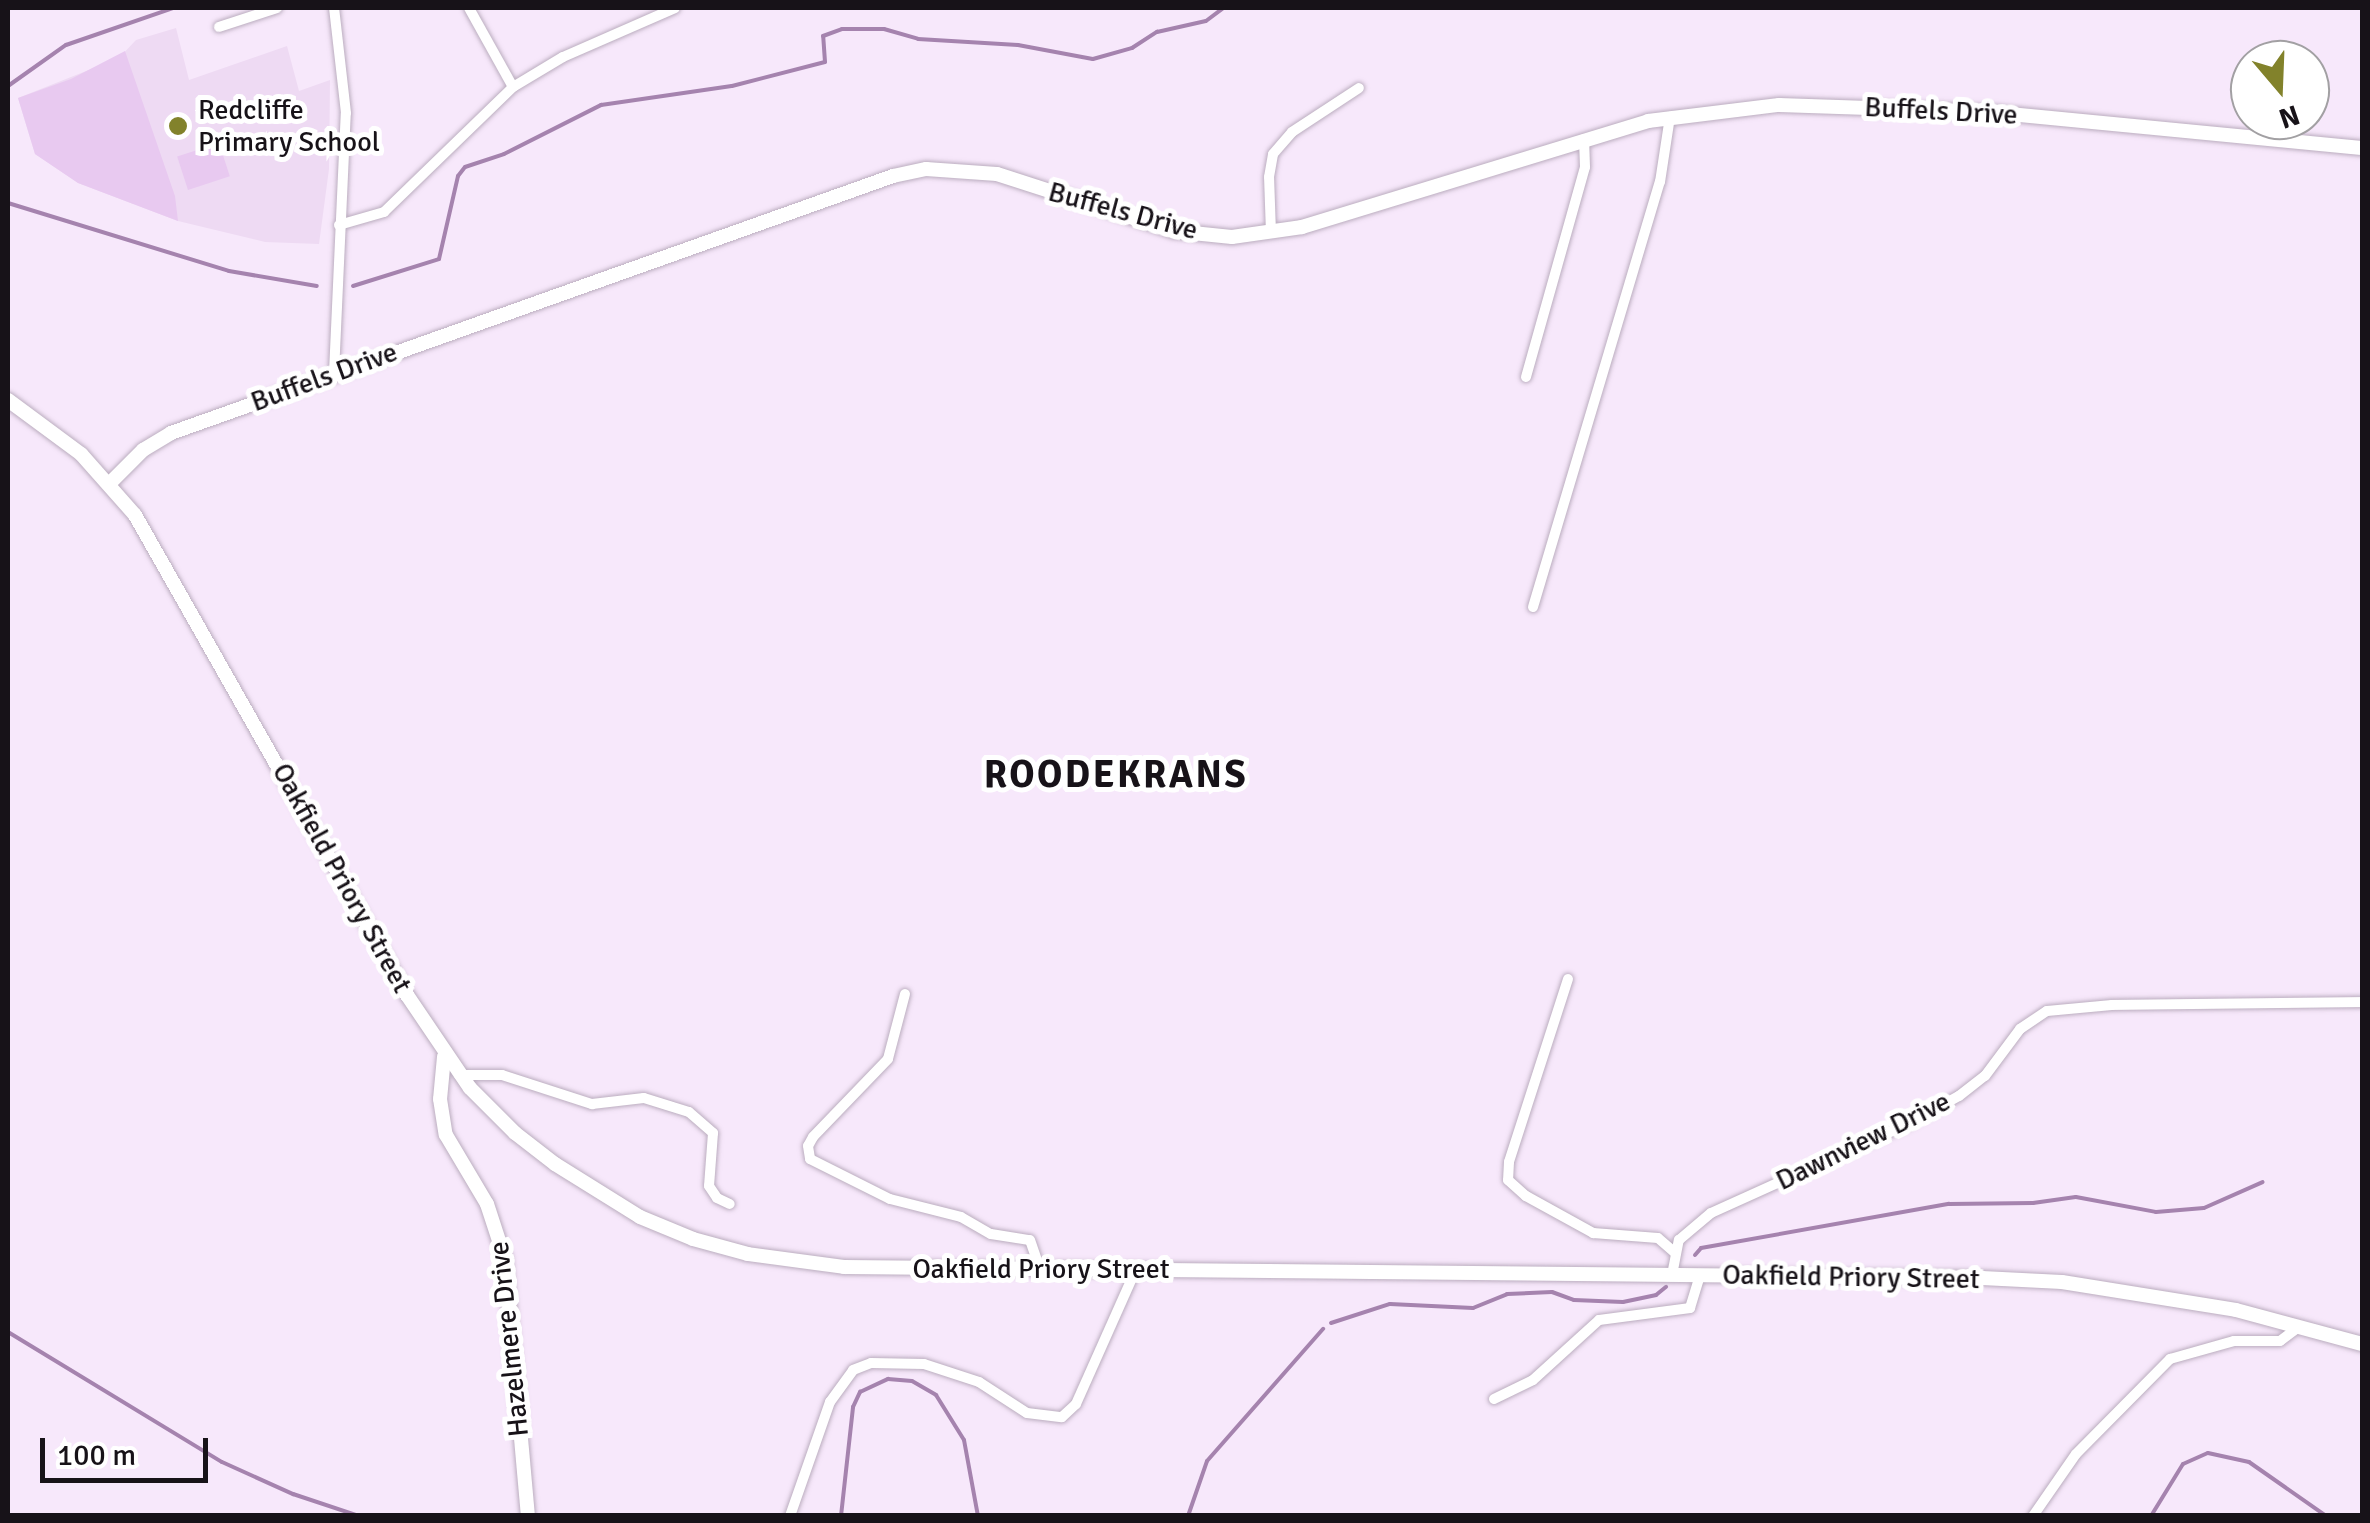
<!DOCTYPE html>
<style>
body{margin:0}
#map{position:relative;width:2370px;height:1523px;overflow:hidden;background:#f7e8fb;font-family:Signika,sans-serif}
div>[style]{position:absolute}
.built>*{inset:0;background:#eedaf3}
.green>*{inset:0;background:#e8c9f0;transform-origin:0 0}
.stream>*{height:4px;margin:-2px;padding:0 2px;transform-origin:2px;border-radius:2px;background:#a583ae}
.roads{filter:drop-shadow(0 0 2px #bbadbf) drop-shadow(0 0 2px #bbadbf)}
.street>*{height:10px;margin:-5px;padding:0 5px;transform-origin:5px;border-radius:5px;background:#fff}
.secondary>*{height:14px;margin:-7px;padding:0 7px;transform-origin:7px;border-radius:7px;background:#fff}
.dots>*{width:28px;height:28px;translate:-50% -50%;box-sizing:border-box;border:5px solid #fff;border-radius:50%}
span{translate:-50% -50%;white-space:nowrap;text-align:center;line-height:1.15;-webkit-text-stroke:10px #fff;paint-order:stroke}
.poi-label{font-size:28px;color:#171218}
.left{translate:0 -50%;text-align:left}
.street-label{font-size:28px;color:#171218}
.district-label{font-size:38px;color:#171218;font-weight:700;letter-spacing:2.5px}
.frame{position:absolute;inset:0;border:10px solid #171218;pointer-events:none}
.north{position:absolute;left:2230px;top:40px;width:100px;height:100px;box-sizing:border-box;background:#fff;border:2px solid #a2a0a3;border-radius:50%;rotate:161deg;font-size:28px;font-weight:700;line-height:40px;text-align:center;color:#171218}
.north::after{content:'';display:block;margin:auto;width:35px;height:45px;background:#82822b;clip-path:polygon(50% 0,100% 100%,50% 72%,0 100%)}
.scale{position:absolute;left:40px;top:1438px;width:168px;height:45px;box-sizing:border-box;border:5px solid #171218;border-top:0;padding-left:12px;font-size:30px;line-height:35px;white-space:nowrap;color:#171218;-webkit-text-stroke:8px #fff;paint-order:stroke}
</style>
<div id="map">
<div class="built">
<i style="clip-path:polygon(176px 28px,189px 80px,287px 46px,299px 91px,330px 80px,329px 169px,319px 244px,265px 242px,178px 221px,78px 183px,35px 154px,18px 98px,119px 58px,136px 40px)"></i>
</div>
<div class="green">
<i style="clip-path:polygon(125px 51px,175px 196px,178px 221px,78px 183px,35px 154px,18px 98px,71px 79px)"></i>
<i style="left:219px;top:143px;width:35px;height:44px;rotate:72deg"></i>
</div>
<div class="stream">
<i style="left:8px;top:86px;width:71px;rotate:-35.3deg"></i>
<i style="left:66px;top:45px;width:113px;rotate:-19.1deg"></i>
<i style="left:8px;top:203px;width:231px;rotate:17.1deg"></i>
<i style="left:229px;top:271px;width:89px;rotate:9.7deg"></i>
<i style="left:353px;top:286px;width:90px;rotate:-17.4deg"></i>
<i style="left:439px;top:259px;width:85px;rotate:-77.1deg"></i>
<i style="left:458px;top:176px;width:11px;rotate:-52deg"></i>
<i style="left:465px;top:167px;width:41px;rotate:-18.4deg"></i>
<i style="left:504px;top:154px;width:109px;rotate:-26.8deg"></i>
<i style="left:601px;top:105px;width:132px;rotate:-8.3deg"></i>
<i style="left:732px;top:86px;width:96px;rotate:-14.5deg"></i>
<i style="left:825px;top:62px;width:26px;rotate:-94deg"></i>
<i style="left:823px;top:36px;width:20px;rotate:-20deg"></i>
<i style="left:842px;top:29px;width:42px"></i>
<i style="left:884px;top:29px;width:35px;rotate:16deg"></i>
<i style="left:918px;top:39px;width:100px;rotate:3.4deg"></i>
<i style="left:1018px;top:45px;width:76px;rotate:10.6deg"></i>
<i style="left:1093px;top:59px;width:41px;rotate:-15.8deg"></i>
<i style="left:1132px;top:48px;width:30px;rotate:-33deg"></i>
<i style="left:1157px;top:32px;width:50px;rotate:-12.7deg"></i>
<i style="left:1206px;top:21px;width:21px;rotate:-37deg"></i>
<i style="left:1695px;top:1255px;width:9px;rotate:-49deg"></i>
<i style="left:1701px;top:1248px;width:252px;rotate:-10.1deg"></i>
<i style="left:1949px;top:1204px;width:84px;rotate:-0.7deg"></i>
<i style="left:2033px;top:1203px;width:43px;rotate:-7.9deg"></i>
<i style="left:2076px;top:1197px;width:81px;rotate:10.6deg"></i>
<i style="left:2156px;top:1212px;width:48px;rotate:-4.8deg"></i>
<i style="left:2204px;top:1208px;width:64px;rotate:-23.8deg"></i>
<i style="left:1331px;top:1323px;width:62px;rotate:-17.9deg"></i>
<i style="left:1390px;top:1304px;width:83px;rotate:2.8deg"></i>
<i style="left:1473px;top:1308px;width:37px;rotate:-22deg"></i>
<i style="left:1507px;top:1294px;width:45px;rotate:-2.5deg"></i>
<i style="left:1552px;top:1292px;width:23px;rotate:20deg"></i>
<i style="left:1574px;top:1300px;width:49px;rotate:2.3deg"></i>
<i style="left:1623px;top:1302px;width:34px;rotate:-12deg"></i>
<i style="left:1656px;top:1295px;width:13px;rotate:-39deg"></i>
<i style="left:8px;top:1332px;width:250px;rotate:31.3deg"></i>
<i style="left:222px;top:1462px;width:78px;rotate:24.3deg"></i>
<i style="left:293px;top:1494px;width:70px;rotate:18.4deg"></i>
<i style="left:841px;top:1516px;width:110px;rotate:-83.7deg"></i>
<i style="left:853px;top:1407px;width:17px;rotate:-65deg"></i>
<i style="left:860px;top:1392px;width:31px;rotate:-25deg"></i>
<i style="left:888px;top:1379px;width:24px;rotate:5deg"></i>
<i style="left:912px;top:1381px;width:28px;rotate:30deg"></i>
<i style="left:936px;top:1395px;width:53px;rotate:58.1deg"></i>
<i style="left:964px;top:1440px;width:77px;rotate:79.6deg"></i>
<i style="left:1188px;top:1516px;width:58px;rotate:-70.9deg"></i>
<i style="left:1207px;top:1461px;width:176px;rotate:-48.7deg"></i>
<i style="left:2151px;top:1516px;width:61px;rotate:-58.4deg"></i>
<i style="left:2183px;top:1464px;width:27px;rotate:-24deg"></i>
<i style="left:2208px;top:1453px;width:42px;rotate:12.4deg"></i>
<i style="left:2249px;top:1462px;width:94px;rotate:35deg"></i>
</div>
<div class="roads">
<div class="street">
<i style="left:469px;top:8px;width:90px;rotate:60.9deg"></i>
<i style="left:219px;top:27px;width:61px;rotate:-18.1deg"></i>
<i style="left:339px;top:225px;width:47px;rotate:-16.1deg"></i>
<i style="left:384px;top:212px;width:180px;rotate:-44.1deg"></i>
<i style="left:513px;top:87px;width:58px;rotate:-31deg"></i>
<i style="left:563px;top:57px;width:122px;rotate:-23.6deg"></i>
<i style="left:1271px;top:233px;width:56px;rotate:-92deg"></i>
<i style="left:1269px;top:177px;width:23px;rotate:-80deg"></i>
<i style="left:1273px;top:154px;width:29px;rotate:-49deg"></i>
<i style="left:1292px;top:132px;width:80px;rotate:-33.3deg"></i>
<i style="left:334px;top:373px;width:260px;rotate:-87.4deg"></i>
<i style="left:346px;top:113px;width:106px;rotate:-96.5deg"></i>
<i style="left:1526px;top:377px;width:218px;rotate:-74.3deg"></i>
<i style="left:1585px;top:167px;width:28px;rotate:-92deg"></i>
<i style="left:1533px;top:607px;width:444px;rotate:-73.4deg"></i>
<i style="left:1660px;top:182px;width:66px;rotate:-81.3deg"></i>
<i style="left:1568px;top:979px;width:192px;rotate:107.9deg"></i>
<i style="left:1509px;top:1162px;width:18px;rotate:93deg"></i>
<i style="left:1508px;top:1180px;width:24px;rotate:42deg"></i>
<i style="left:1526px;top:1196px;width:77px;rotate:28.9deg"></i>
<i style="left:1593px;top:1233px;width:65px;rotate:4.4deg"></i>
<i style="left:1658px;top:1238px;width:21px;rotate:41deg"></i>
<i style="left:905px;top:994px;width:67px;rotate:104.7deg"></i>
<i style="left:888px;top:1059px;width:108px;rotate:133.9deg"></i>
<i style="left:813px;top:1137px;width:10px;rotate:119deg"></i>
<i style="left:808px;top:1146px;width:13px;rotate:81deg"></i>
<i style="left:810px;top:1159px;width:89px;rotate:26.6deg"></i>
<i style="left:890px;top:1199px;width:73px;rotate:14.2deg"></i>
<i style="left:961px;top:1217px;width:34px;rotate:30deg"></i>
<i style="left:991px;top:1234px;width:39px;rotate:9deg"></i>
<i style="left:1030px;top:1240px;width:31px;rotate:71deg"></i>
<i style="left:459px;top:1075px;width:43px"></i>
<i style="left:502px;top:1075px;width:95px;rotate:17.9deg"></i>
<i style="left:592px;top:1104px;width:52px;rotate:-6.6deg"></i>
<i style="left:644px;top:1098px;width:47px;rotate:17.3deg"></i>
<i style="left:689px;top:1112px;width:32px;rotate:41deg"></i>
<i style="left:713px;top:1133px;width:53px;rotate:94.3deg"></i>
<i style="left:709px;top:1186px;width:14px;rotate:56deg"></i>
<i style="left:717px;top:1198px;width:14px;rotate:25deg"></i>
<i style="left:1672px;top:1275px;width:36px;rotate:-79deg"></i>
<i style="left:1679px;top:1240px;width:42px;rotate:-40.2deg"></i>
<i style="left:1711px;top:1213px;width:218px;rotate:-24.3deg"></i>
<i style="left:1910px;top:1123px;width:56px;rotate:-28.9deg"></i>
<i style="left:1959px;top:1096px;width:33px;rotate:-38deg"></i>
<i style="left:1985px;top:1076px;width:59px;rotate:-53.3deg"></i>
<i style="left:2020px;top:1029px;width:32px;rotate:-34deg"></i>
<i style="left:2047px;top:1011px;width:65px;rotate:-5.3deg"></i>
<i style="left:2112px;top:1005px;width:250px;rotate:-0.7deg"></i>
<i style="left:1494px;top:1399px;width:43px;rotate:-26deg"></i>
<i style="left:1533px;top:1380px;width:89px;rotate:-42.3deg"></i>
<i style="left:1599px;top:1320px;width:92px;rotate:-7.5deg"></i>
<i style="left:1690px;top:1308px;width:34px;rotate:-73deg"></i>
<i style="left:790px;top:1516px;width:121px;rotate:-70.7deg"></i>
<i style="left:830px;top:1402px;width:39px;rotate:-54deg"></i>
<i style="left:853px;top:1370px;width:19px;rotate:-21deg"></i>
<i style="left:871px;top:1363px;width:53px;rotate:1.1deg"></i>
<i style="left:924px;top:1364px;width:58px;rotate:18.1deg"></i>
<i style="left:979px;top:1382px;width:57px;rotate:32.9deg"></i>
<i style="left:1027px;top:1413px;width:35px;rotate:7deg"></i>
<i style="left:1062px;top:1417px;width:19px;rotate:-43deg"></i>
<i style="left:1076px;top:1404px;width:148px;rotate:-66deg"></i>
<i style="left:2033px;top:1516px;width:75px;rotate:-55.3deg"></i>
<i style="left:2076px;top:1454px;width:134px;rotate:-45.3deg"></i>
<i style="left:2170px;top:1359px;width:66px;rotate:-15.7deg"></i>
<i style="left:2234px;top:1341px;width:46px"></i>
<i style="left:2280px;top:1341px;width:25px;rotate:-37deg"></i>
</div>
<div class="secondary">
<i style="left:8px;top:400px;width:91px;rotate:36.5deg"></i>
<i style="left:81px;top:454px;width:81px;rotate:48.5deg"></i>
<i style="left:135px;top:515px;width:552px;rotate:60.46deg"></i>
<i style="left:407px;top:995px;width:112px;rotate:55.9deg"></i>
<i style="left:470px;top:1088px;width:64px;rotate:45deg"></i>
<i style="left:515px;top:1133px;width:51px;rotate:37.8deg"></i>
<i style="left:555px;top:1164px;width:100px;rotate:31.9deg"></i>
<i style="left:640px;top:1217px;width:57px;rotate:22.5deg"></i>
<i style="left:693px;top:1239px;width:57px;rotate:15.3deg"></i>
<i style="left:748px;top:1254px;width:97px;rotate:7.7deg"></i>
<i style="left:844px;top:1267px;width:1138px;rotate:0.55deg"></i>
<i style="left:1982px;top:1278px;width:80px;rotate:2.9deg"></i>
<i style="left:2062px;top:1282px;width:176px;rotate:9.1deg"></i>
<i style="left:2236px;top:1310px;width:131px;rotate:15.1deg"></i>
<i style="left:110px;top:483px;width:47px;rotate:-45deg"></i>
<i style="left:143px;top:450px;width:33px;rotate:-31deg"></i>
<i style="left:171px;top:433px;width:766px;rotate:-19.59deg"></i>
<i style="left:893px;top:176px;width:34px;rotate:-12deg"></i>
<i style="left:926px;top:169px;width:71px;rotate:4deg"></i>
<i style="left:997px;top:174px;width:185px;rotate:17.9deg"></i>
<i style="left:1173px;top:231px;width:59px;rotate:5.8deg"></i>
<i style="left:1232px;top:237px;width:71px;rotate:-8.1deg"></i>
<i style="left:1302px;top:227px;width:362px;rotate:-17deg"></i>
<i style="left:1648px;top:121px;width:132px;rotate:-7deg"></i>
<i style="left:1779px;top:105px;width:209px;rotate:1.9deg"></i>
<i style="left:1988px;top:112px;width:376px;rotate:5.5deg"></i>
<i style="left:444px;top:1057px;width:42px;rotate:95.4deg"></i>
<i style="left:440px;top:1099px;width:36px;rotate:81deg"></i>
<i style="left:446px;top:1135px;width:80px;rotate:59.3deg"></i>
<i style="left:487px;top:1204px;width:58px;rotate:71.9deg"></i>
<i style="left:505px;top:1259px;width:258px;rotate:84.9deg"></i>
</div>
</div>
<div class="dots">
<i style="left:178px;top:126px;background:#82822b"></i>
</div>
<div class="poi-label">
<span class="left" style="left:198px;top:126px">Redcliffe<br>Primary School</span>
</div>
<div class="street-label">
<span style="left:1941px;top:111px;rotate:3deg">Buffels Drive</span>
<span style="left:1123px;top:211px;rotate:15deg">Buffels Drive</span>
<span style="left:324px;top:377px;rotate:-20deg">Buffels Drive</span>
<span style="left:342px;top:878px;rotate:61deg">Oakfield Priory Street</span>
<span style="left:1863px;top:1141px;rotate:-26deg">Dawnview Drive</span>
<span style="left:1041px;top:1269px">Oakfield Priory Street</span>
<span style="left:1851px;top:1277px;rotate:1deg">Oakfield Priory Street</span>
<span style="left:509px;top:1339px;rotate:-96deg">Hazelmere Drive</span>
</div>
<div class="district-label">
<span style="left:1116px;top:775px">ROODEKRANS</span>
</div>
<div class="frame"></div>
<div class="north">N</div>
<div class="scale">100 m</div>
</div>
